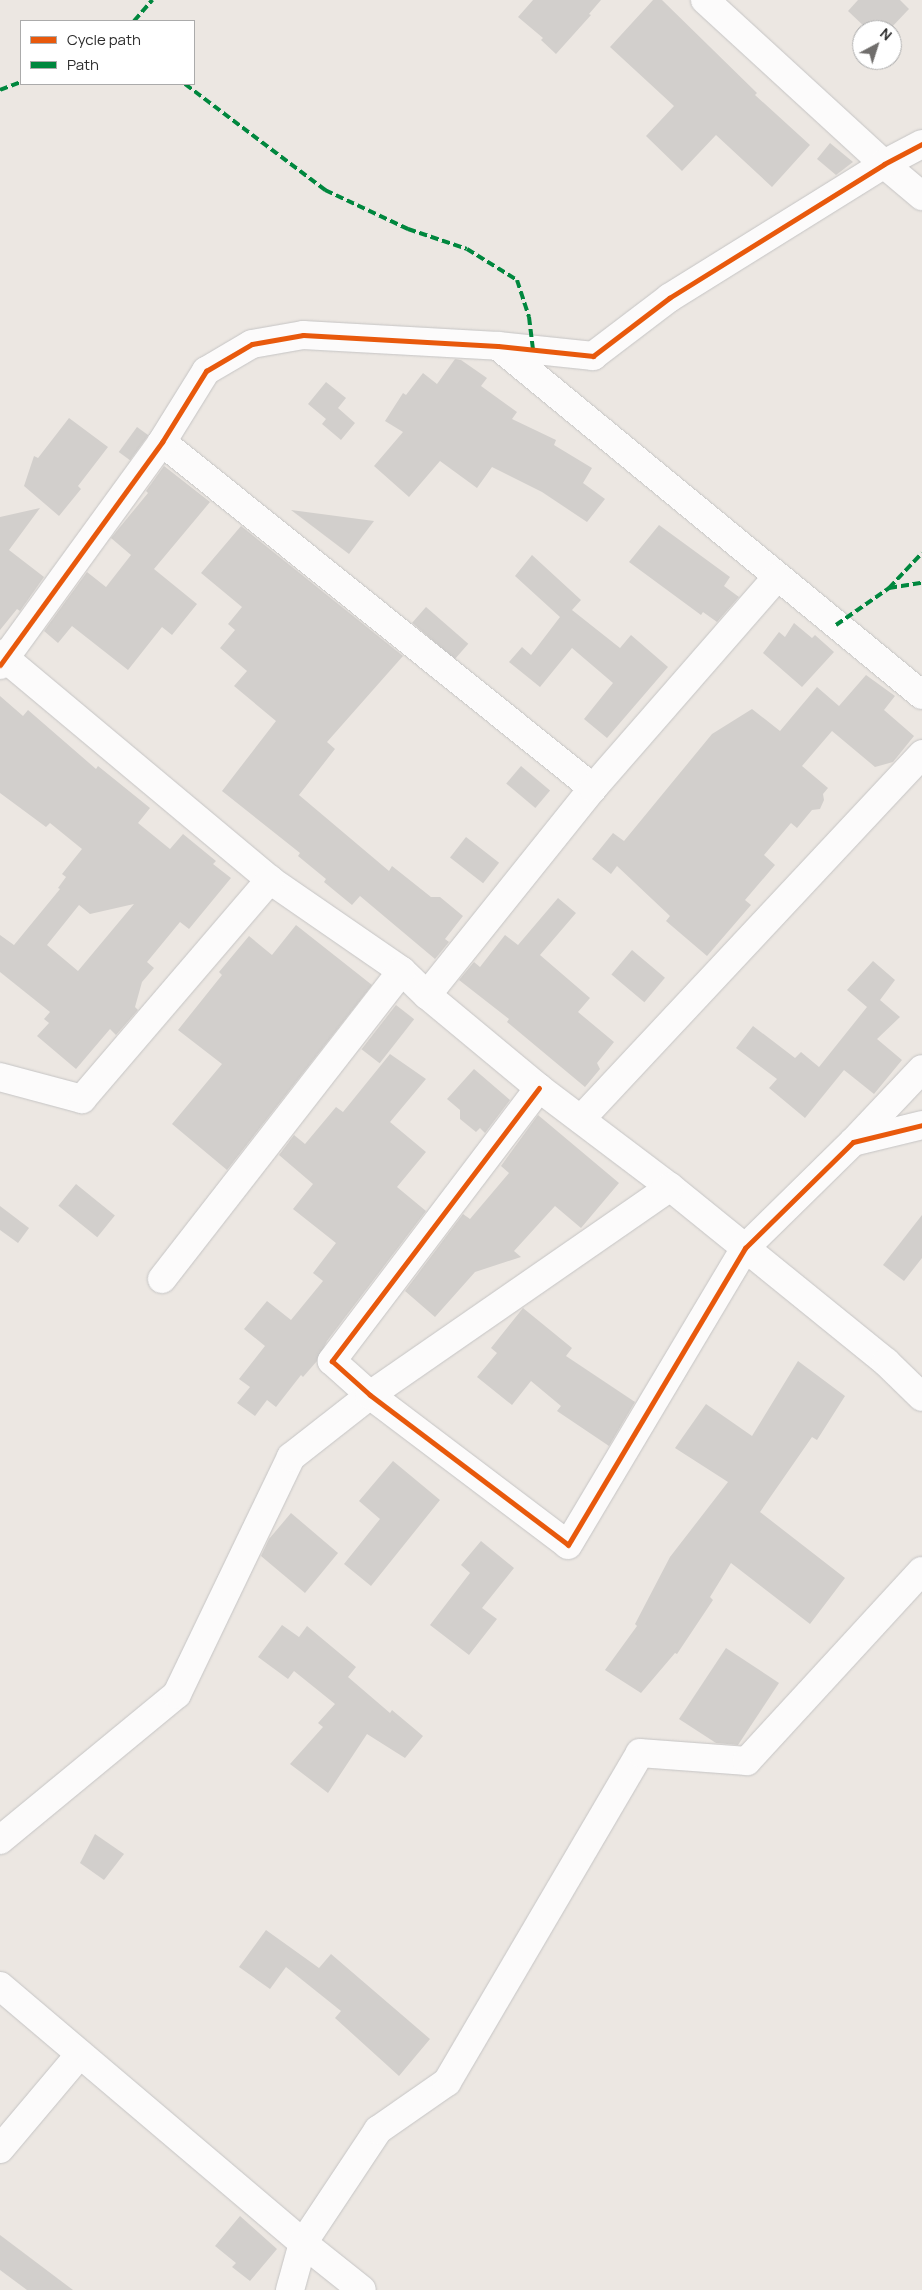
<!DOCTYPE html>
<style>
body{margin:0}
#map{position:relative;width:922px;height:2290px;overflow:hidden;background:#ece7e2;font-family:Manrope,sans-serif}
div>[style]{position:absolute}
.building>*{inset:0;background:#d2cfcc;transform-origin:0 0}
.roads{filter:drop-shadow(0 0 1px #c5c4c4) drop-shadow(0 0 1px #c5c4c4)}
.minor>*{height:28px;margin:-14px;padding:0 14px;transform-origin:14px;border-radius:14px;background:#fcfbfb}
.quiet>*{height:4px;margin-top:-2px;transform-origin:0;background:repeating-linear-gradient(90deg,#00873e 0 8px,transparent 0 12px)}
.cycleway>*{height:5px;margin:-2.5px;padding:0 2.5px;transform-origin:2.5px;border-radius:2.5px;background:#e8590c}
span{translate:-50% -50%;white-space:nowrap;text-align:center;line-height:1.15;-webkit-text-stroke:4px #fff;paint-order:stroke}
.legend{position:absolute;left:20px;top:20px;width:175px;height:65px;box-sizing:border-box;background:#fff;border:1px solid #ababab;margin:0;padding:6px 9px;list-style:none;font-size:15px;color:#2d2d2d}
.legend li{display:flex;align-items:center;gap:10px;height:25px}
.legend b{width:25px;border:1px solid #ababab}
.north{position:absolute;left:852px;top:20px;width:50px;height:50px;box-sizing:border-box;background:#fff;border:1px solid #ababab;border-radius:50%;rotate:40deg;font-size:14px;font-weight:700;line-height:20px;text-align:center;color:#2d2d2d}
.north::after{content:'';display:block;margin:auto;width:18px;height:22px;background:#706e6c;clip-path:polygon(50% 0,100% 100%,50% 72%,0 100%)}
</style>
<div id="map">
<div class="building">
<i style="clip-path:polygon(533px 0,601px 0,589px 14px,591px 15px,556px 54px,541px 40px,543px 38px,518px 17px)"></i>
<i style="clip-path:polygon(653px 0,662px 0,757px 93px,755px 95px,810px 145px,772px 187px,716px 135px,682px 171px,646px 136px,674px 106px,610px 47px)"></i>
<i style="clip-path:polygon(858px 0,900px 0,909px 9px,889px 30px,868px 30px,848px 11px)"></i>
<i style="clip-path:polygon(830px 143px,853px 162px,836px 175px,817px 159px)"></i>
<i style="clip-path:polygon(455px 359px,461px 360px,487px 378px,481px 386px,517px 412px,512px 419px,556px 440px,554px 445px,592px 468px,583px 483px,605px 499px,587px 522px,542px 492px,492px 467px,477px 488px,440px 461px,409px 497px,374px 466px,403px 432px,385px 421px,403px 393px,406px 395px,423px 373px,437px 384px)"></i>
<i style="clip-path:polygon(326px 382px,346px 398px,338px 408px,355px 423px,341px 440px,322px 424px,326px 419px,308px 404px)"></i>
<i style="clip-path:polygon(69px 418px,108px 447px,78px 486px,81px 489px,59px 516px,24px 486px,34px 456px,38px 458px)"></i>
<i style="left:137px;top:427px;width:14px;height:31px;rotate:36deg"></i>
<i style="clip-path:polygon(164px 466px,210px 502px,154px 569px,197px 604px,172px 635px,162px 627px,128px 670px,72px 626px,58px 643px,44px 631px,87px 572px,106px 587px,131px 555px,111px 538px,148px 493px,146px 491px)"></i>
<i style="clip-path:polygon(40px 508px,9px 550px,44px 577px,20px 611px,17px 609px,0 630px,0 517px)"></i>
<i style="clip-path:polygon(291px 510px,374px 521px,349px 554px)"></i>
<i style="clip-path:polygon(659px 525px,730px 577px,724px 586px,739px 597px,717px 622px,703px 612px,701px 615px,629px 562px)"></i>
<i style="clip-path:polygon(241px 526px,403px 656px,327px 742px,335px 749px,299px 795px,389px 871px,392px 866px,431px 897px,440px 897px,463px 916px,445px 939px,449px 942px,435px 959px,360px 896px,352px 905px,324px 882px,326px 879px,298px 856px,300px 853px,222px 791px,276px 721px,234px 686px,247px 671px,220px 648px,235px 630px,228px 624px,242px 607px,201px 573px)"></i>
<i style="clip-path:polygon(532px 555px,581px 600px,572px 610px,620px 648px,631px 635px,668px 667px,607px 738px,584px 719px,613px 683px,572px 648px,540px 687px,509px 662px,522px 647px,531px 655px,560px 617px,515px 576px)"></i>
<i style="left:426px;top:607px;width:56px;height:21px;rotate:41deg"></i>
<i style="clip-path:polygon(794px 623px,812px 638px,815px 635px,834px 652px,802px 687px,763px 653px,779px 632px,785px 637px)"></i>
<i style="clip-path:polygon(866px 675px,895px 696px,884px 710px,914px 736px,893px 762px,875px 767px,832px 731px,802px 766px,828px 788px,823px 794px,824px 800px,820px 809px,812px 810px,797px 828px,791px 823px,764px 855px,775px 865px,745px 900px,751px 905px,707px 956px,666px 921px,670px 916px,617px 866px,611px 874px,592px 859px,613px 833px,624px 841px,712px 734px,752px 709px,780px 731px,817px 687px,839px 706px)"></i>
<i style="clip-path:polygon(evenodd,0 696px,23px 716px,28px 710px,96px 769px,98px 766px,150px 808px,138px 823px,170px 849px,183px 834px,216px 861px,213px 864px,231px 878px,189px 929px,180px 922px,147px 962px,154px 968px,142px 982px,135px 1007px,138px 1010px,116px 1035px,110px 1029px,76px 1069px,37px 1036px,49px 1023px,44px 1019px,50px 1012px,0 972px,0 935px,14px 945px,60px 889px,58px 888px,66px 877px,62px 874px,82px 849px,50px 823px,46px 827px,0 793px,0 696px,134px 904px,78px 971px,47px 945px,79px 905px,90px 914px,134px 904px)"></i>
<i style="left:521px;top:766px;width:38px;height:23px;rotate:40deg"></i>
<i style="left:466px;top:837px;width:42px;height:26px;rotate:38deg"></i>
<i style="clip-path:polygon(558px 898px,576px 913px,540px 955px,590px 998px,578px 1012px,614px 1042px,597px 1063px,600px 1069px,585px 1087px,507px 1022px,509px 1019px,459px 980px,474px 962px,480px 967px,505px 935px,518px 945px)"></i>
<i style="clip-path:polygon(296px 925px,372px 985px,227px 1170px,172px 1124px,222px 1064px,178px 1030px,222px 975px,219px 972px,249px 936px,272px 955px)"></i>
<i style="left:632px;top:950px;width:43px;height:32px;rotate:40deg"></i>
<i style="clip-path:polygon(873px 961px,895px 980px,880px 1000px,900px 1017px,877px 1039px,902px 1060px,874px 1094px,844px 1070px,805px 1118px,769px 1088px,777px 1079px,736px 1048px,753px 1026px,795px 1058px,801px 1052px,819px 1067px,867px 1007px,847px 990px)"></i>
<i style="left:396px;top:1005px;width:23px;height:56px;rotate:38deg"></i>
<i style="clip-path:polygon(390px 1054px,426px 1079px,390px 1122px,426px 1152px,397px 1187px,426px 1211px,327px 1341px,317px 1361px,303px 1377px,301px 1375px,276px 1407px,267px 1400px,255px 1416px,237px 1403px,250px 1387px,239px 1379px,265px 1346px,244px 1329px,267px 1301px,291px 1320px,323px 1281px,313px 1273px,336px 1243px,293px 1209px,313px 1184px,279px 1155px,294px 1135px,305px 1144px,336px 1107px,343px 1112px)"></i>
<i style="clip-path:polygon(474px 1069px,510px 1100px,485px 1133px,480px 1128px,476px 1132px,460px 1119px,460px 1110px,447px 1099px)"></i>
<i style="clip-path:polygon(538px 1115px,619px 1183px,581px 1228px,555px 1206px,514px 1251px,521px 1257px,475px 1272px,435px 1317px,405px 1291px,463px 1214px,470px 1219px,509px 1173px,501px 1166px)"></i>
<i style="left:76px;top:1184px;width:50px;height:28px;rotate:39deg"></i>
<i style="clip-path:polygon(0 1206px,29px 1228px,18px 1243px,0 1230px)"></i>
<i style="clip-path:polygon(922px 1215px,922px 1258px,904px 1281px,883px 1265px)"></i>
<i style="clip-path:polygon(523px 1308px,572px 1348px,566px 1356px,635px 1402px,609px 1446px,557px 1411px,561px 1406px,531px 1381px,512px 1405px,477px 1377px,497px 1353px,491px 1348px)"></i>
<i style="clip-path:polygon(798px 1361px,845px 1396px,817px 1440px,812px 1437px,760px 1512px,845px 1578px,810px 1624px,731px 1563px,710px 1597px,713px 1600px,677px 1654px,675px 1653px,641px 1693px,605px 1670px,637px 1626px,635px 1624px,670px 1557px,728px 1482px,675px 1448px,706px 1404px,752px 1436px)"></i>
<i style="clip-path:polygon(393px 1461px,440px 1500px,371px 1586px,344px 1564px,380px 1519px,359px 1501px)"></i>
<i style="clip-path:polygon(291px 1513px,338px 1553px,305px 1593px,261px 1556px,269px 1539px)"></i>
<i style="clip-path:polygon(481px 1541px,514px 1568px,482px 1608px,497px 1619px,469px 1655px,430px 1625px,470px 1573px,461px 1565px)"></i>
<i style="clip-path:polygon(282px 1625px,299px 1637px,307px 1626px,356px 1667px,348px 1677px,390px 1713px,392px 1710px,423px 1736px,405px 1758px,367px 1734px,328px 1793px,290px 1764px,323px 1727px,318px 1723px,335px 1704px,294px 1671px,288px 1679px,258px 1657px)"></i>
<i style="clip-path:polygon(726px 1648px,779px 1683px,738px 1745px,716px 1743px,679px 1719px)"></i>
<i style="clip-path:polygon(95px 1834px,124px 1854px,104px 1880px,80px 1863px)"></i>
<i style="clip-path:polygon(266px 1930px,319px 1968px,331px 1954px,430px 2039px,399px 2076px,335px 2018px,341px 2011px,286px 1967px,270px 1989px,239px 1967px)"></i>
<i style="clip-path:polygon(240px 2216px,277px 2249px,250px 2281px,232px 2267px,236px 2263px,215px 2246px)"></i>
<i style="clip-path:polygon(0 2235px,73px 2290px,27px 2290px,0 2270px)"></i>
</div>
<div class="roads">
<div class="minor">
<i style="left:705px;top:0;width:243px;rotate:42.5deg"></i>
<i style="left:884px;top:164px;width:50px;rotate:40.1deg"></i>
<i style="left:498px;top:346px;width:549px;rotate:39.46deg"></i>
<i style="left:162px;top:442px;width:553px;rotate:38.76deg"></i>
<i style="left:0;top:654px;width:352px;rotate:39.9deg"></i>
<i style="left:270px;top:880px;width:160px;rotate:34.6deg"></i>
<i style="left:402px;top:971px;width:35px;rotate:44deg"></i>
<i style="left:427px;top:995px;width:146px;rotate:39.7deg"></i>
<i style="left:539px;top:1088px;width:164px;rotate:37.1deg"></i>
<i style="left:670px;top:1187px;width:278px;rotate:39deg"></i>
<i style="left:886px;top:1362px;width:50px;rotate:44.2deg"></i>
<i style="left:0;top:665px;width:276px;rotate:-54deg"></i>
<i style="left:162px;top:442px;width:84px;rotate:-58.2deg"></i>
<i style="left:206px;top:371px;width:53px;rotate:-30.4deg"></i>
<i style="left:252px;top:344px;width:52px;rotate:-10deg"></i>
<i style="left:303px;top:335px;width:195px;rotate:3.2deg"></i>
<i style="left:498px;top:346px;width:96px;rotate:6deg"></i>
<i style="left:593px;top:356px;width:96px;rotate:-37.3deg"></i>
<i style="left:669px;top:298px;width:253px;rotate:-31.9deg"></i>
<i style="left:884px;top:164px;width:43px;rotate:-27.8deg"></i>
<i style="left:427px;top:995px;width:265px;rotate:-51.3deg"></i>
<i style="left:593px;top:788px;width:280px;rotate:-48.9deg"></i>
<i style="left:0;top:1077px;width:85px;rotate:15deg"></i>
<i style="left:82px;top:1099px;width:289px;rotate:-49.4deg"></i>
<i style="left:539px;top:1088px;width:343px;rotate:127.2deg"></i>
<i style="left:332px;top:1361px;width:51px;rotate:41.8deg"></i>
<i style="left:370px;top:1395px;width:248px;rotate:37.1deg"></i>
<i style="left:568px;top:1545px;width:346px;rotate:-59.2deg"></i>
<i style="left:745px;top:1248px;width:151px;rotate:-44.5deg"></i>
<i style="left:853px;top:1142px;width:71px;rotate:-13.8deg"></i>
<i style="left:581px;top:1119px;width:500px;rotate:-46.9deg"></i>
<i style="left:853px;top:1142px;width:100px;rotate:-46.6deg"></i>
<i style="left:162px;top:1279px;width:390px;rotate:-52.1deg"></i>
<i style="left:0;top:1840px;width:229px;rotate:-39.5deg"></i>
<i style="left:177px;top:1694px;width:263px;rotate:-64.3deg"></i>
<i style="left:291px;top:1457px;width:100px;rotate:-38.1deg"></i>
<i style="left:370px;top:1395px;width:365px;rotate:-34.7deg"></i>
<i style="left:0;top:1986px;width:397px;rotate:40.3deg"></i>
<i style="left:303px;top:2243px;width:75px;rotate:38.5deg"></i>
<i style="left:0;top:2149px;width:124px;rotate:-49.9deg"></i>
<i style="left:290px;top:2290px;width:49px;rotate:-74.5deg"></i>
<i style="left:303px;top:2243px;width:136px;rotate:-56.4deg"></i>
<i style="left:378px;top:2130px;width:84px;rotate:-34.8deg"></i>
<i style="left:447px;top:2082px;width:381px;rotate:-59.6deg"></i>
<i style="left:640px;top:1753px;width:107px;rotate:4.3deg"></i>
<i style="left:747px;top:1761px;width:258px;rotate:-47.4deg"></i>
</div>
</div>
<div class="quiet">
<i style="left:134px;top:21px;width:28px;rotate:-49deg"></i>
<i style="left:185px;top:84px;width:176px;rotate:37.1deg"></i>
<i style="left:325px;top:190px;width:92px;rotate:25.2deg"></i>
<i style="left:408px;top:229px;width:62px;rotate:18.7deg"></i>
<i style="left:467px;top:249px;width:59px;rotate:31.8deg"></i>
<i style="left:517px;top:280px;width:39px;rotate:72deg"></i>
<i style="left:529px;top:317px;width:32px;rotate:83deg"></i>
<i style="left:0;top:90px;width:22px;rotate:-21deg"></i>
<i style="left:889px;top:588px;width:33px;rotate:-9deg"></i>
<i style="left:836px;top:625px;width:65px;rotate:-34.9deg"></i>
<i style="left:889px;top:588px;width:48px;rotate:-46.7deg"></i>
</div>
<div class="cycleway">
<i style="left:0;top:665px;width:276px;rotate:-54deg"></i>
<i style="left:162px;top:442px;width:84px;rotate:-58.2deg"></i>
<i style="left:206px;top:371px;width:53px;rotate:-30.4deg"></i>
<i style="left:252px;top:344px;width:52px;rotate:-10deg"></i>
<i style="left:303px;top:335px;width:195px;rotate:3.2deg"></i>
<i style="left:498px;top:346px;width:96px;rotate:6deg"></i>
<i style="left:593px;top:356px;width:96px;rotate:-37.3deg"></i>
<i style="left:669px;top:298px;width:253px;rotate:-31.9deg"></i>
<i style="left:884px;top:164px;width:43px;rotate:-27.8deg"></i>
<i style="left:539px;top:1088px;width:343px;rotate:127.2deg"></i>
<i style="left:332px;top:1361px;width:51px;rotate:41.8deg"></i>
<i style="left:370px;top:1395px;width:248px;rotate:37.1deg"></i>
<i style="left:568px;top:1545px;width:346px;rotate:-59.2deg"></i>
<i style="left:745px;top:1248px;width:151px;rotate:-44.5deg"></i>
<i style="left:853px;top:1142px;width:71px;rotate:-13.8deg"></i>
</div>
<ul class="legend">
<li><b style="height:6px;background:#e8590c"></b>Cycle path</li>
<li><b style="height:6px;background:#00873e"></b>Path</li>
</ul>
<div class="north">N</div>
</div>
